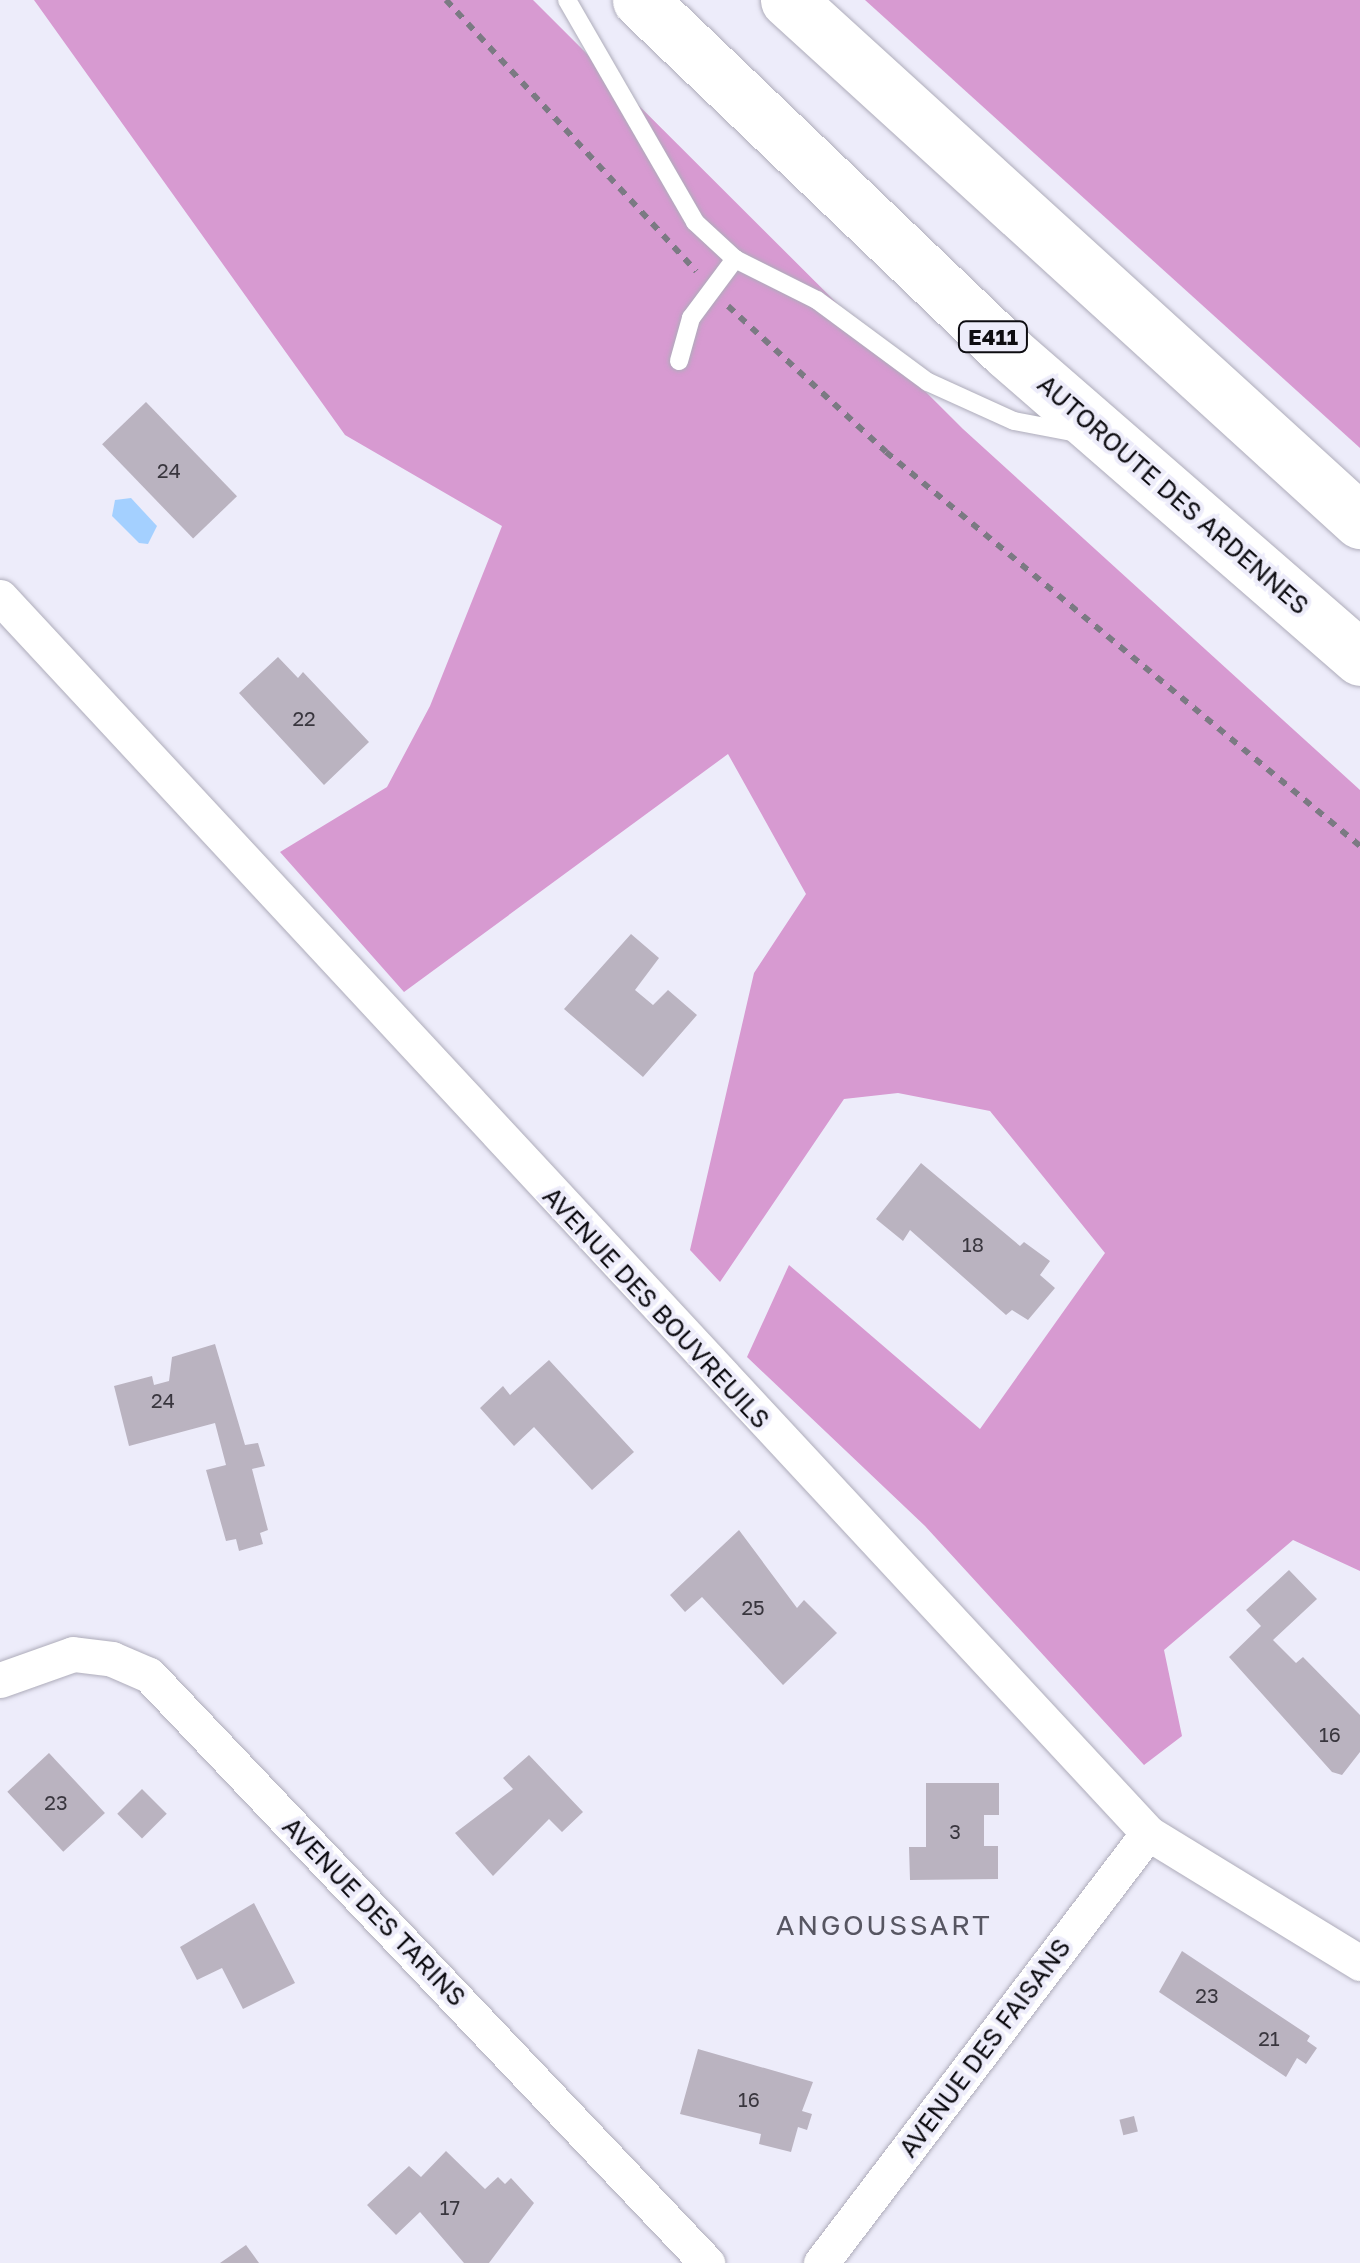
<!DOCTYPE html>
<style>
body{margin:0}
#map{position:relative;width:1360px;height:2263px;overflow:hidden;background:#edecfa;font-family:"Golos Text",sans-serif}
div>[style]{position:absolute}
.forest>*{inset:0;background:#d79ad1}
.water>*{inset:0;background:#a4d0ff}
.building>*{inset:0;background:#bab3c0;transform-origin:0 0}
.path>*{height:6px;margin-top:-3px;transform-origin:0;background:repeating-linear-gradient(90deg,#7b7a83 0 8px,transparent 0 16px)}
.roads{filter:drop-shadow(0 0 2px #aeacba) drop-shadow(0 0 2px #aeacba)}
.service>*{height:18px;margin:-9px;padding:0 9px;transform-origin:9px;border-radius:9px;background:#fff}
.minor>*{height:35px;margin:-17.5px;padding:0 17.5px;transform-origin:17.5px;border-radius:17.5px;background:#fff}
.motorway>*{height:55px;margin:-27.5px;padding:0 27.5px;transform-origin:27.5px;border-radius:27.5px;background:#fff}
span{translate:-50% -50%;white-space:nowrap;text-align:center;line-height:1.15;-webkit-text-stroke:8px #edecfa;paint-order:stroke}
.number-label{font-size:20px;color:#39363e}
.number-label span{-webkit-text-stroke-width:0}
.shield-label span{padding:2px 8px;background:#edecfa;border:2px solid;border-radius:8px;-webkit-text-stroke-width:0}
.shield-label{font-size:22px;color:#0e0d12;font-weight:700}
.street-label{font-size:25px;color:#0e0d12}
.neighbourhood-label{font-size:28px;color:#575662;letter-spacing:2.5px}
</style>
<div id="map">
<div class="forest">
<i style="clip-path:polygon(34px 0,533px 0,963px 429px,1360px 790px,1360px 1571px,1293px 1540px,1164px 1650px,1182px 1736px,1144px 1765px,925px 1526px,747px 1357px,789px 1265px,980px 1429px,1105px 1253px,990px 1111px,898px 1093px,844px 1099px,720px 1282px,690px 1250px,754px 973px,806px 894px,728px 754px,404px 992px,280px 852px,387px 787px,430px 706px,502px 526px,345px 435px)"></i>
<i style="clip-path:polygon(865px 0,1360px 0,1360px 448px)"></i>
</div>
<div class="water">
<i style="clip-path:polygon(131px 498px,157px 526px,148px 544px,139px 543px,112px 516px,115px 500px)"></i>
</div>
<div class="building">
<i style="left:146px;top:402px;width:131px;height:61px;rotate:46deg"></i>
<i style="clip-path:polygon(278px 657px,298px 678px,303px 672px,369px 742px,324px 785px,239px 693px)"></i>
<i style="clip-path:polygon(631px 934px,659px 958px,635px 990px,653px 1005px,668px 990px,697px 1015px,643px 1077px,564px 1009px)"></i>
<i style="clip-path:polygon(921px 1163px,1020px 1246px,1024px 1242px,1050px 1261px,1040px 1275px,1055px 1288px,1028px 1320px,1012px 1310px,1006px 1315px,910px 1230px,903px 1241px,876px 1219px)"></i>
<i style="clip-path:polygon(215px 1344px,245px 1445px,258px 1443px,265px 1466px,252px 1469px,268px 1530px,260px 1533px,263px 1544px,239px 1551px,236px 1539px,226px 1541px,206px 1470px,226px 1465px,215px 1423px,129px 1446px,114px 1386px,152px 1376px,154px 1385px,169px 1381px,172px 1357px)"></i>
<i style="clip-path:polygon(549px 1360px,634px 1452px,592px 1490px,534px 1427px,514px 1446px,480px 1408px,503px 1386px,510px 1395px)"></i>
<i style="clip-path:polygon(739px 1530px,797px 1608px,804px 1600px,837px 1633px,783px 1685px,702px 1597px,685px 1612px,670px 1595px)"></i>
<i style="clip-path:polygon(1289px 1570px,1317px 1599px,1273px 1640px,1296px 1663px,1303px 1657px,1360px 1715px,1360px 1752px,1342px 1775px,1332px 1772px,1229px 1657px,1261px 1626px,1246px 1610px)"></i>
<i style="left:49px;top:1753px;width:82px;height:57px;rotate:47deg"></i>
<i style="clip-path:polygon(529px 1755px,583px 1812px,562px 1832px,549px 1819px,493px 1876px,455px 1833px,513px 1789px,503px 1778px)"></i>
<i style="clip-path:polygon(926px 1783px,999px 1783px,999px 1815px,984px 1815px,984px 1846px,998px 1846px,998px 1879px,910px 1880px,909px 1847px,926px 1847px)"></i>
<i style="left:142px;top:1789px;width:35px;height:35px;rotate:45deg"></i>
<i style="clip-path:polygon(254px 1903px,295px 1983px,243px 2009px,222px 1968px,197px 1980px,180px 1947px)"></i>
<i style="clip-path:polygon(1182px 1951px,1310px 2036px,1307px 2041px,1317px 2048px,1306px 2064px,1297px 2058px,1286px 2077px,1159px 1992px)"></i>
<i style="clip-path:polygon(698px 2049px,813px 2082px,802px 2111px,812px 2114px,807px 2130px,798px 2127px,791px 2152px,759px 2144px,761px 2134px,680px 2114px)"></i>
<i style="left:1134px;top:2116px;width:16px;height:15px;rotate:76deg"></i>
<i style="clip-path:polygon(446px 2151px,485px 2189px,498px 2177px,505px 2184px,511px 2178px,534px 2203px,489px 2263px,464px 2263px,420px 2212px,396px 2235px,367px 2205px,409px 2166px,421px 2177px)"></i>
<i style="clip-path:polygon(246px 2245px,259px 2263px,220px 2263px)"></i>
</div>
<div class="path">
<i style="left:446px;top:0;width:369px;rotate:47.3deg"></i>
<i style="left:728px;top:306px;width:215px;rotate:42.7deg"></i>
<i style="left:886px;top:452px;width:616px;rotate:39.73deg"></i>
</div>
<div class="roads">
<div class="service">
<i style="left:567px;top:0;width:256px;rotate:60deg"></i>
<i style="left:695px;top:222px;width:54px;rotate:42.8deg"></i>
<i style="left:735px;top:259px;width:92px;rotate:26.6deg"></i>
<i style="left:817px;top:300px;width:138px;rotate:36.5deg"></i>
<i style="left:928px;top:382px;width:94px;rotate:24.4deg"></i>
<i style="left:1014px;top:421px;width:64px;rotate:10.8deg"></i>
<i style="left:679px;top:361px;width:45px;rotate:-74.4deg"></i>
<i style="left:691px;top:318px;width:74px;rotate:-53.3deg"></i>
</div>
<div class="minor">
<i style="left:0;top:597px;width:1687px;rotate:47.11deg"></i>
<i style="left:1148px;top:1833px;width:249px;rotate:31.5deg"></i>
<i style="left:0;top:1680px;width:77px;rotate:-19.6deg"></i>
<i style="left:73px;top:1654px;width:39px;rotate:7deg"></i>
<i style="left:112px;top:1659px;width:40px;rotate:23.4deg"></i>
<i style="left:149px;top:1675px;width:811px;rotate:46.5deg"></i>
<i style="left:821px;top:2263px;width:540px;rotate:-52.75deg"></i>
</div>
<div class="motorway">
<i style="left:640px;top:0;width:508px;rotate:43.72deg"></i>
<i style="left:1007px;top:351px;width:468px;rotate:41deg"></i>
<i style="left:788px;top:0;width:774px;rotate:42.33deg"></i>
</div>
</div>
<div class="number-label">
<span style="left:169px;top:470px">24</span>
<span style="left:304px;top:718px">22</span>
<span style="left:973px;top:1244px">18</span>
<span style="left:163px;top:1400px">24</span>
<span style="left:753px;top:1607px">25</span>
<span style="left:1330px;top:1734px">16</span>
<span style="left:56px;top:1802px">23</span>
<span style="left:955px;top:1831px">3</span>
<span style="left:1207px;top:1995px">23</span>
<span style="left:1269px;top:2038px">21</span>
<span style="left:749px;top:2099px">16</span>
<span style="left:450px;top:2207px">17</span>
</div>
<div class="shield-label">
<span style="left:993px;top:337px">E411</span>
</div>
<div class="street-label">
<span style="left:1173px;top:495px;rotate:41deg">AUTOROUTE DES ARDENNES</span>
<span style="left:656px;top:1308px;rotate:47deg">AVENUE DES BOUVREUILS</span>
<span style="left:374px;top:1912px;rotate:46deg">AVENUE DES TARINS</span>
<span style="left:985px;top:2048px;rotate:-53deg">AVENUE DES FAISANS</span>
</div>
<div class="neighbourhood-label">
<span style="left:884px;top:1925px">ANGOUSSART</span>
</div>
</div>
